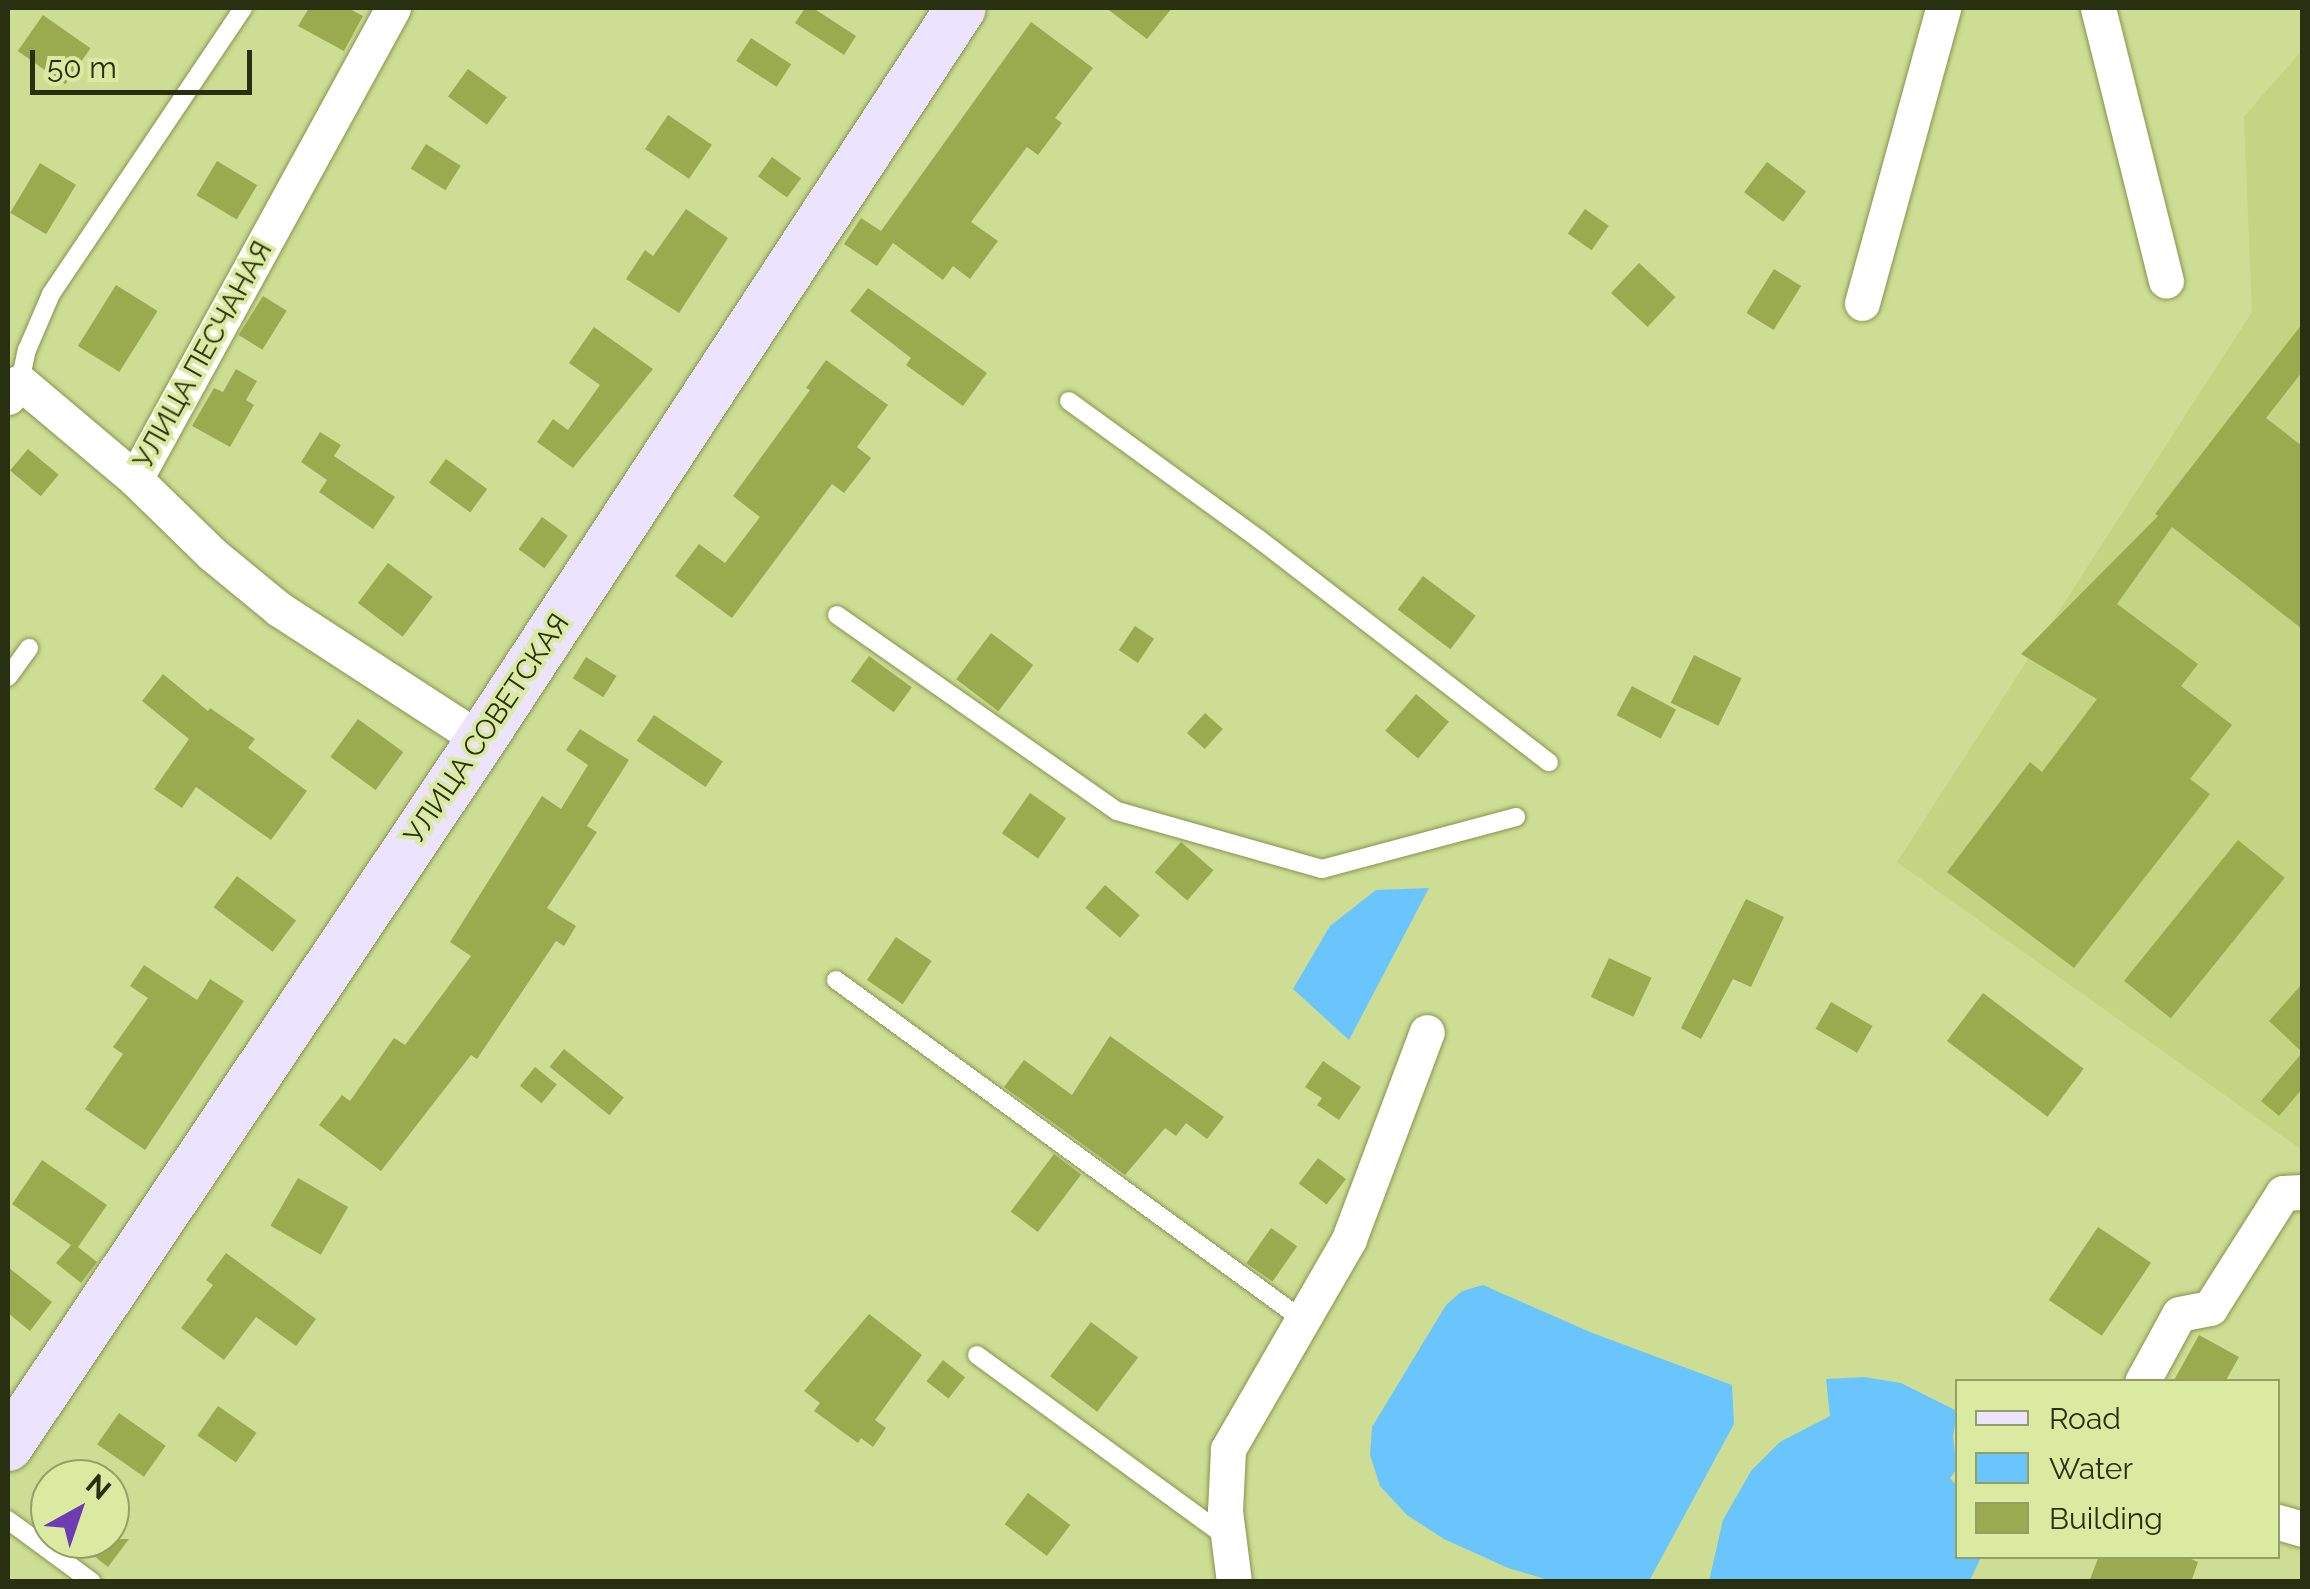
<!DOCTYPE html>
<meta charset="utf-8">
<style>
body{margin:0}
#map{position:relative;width:2310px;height:1589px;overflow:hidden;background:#cddd93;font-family:Raleway,sans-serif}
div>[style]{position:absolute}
.built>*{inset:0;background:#c3d483}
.water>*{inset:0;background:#6ac5fd}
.building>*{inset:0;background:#9aab4f;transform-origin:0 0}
.roads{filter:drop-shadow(0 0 2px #87944e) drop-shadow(0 0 2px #87944e)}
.lane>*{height:18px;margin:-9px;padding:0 9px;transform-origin:9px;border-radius:9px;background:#fff}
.street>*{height:35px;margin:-17.5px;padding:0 17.5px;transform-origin:17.5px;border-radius:17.5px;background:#fff}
.secondary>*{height:50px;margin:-25px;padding:0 25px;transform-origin:25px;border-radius:25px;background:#ece3fe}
span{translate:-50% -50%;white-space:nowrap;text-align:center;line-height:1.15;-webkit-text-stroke:8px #daeaa0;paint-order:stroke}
.street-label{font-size:28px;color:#292f11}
.frame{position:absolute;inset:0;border:10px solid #292f11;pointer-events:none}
.legend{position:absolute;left:1955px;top:1379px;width:325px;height:180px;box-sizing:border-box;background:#daeaa0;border:2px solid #939f67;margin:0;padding:12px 18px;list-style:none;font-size:30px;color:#292f11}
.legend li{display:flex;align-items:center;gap:20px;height:50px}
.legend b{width:50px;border:2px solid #939f67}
.north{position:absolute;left:30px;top:1459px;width:100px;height:100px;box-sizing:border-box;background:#daeaa0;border:2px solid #939f67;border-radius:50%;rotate:40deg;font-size:28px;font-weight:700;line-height:40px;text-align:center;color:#292f11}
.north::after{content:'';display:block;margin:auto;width:35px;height:45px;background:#6d3bb2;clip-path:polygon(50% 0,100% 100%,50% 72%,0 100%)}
.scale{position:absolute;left:30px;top:50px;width:222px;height:45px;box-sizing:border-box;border:5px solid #292f11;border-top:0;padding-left:12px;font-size:30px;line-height:35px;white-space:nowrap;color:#292f11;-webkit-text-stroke:8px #daeaa0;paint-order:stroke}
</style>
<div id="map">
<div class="built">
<i style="clip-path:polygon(2302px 50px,2302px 1150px,1897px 862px,2252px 312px,2244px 117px)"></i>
</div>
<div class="water">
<i style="clip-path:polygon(1429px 888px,1349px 1040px,1293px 989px,1330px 926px,1376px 890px)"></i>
<i style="clip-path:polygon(1483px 1285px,1590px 1332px,1732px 1385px,1734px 1424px,1650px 1579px,1552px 1581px,1508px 1568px,1444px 1539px,1407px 1515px,1380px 1486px,1370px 1455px,1372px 1427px,1446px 1305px,1462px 1291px)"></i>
<i style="clip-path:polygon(1864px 1377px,1901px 1383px,1957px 1411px,1953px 1437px,1957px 1469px,1950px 1478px,1957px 1486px,1958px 1556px,1981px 1557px,1970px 1581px,1709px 1581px,1723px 1520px,1751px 1471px,1780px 1442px,1830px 1416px,1826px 1379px)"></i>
</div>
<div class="building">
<i style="clip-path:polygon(309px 8px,348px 8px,363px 16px,344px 51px,298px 26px)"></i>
<i style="clip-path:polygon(805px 8px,813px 8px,856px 36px,844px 55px,795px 23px)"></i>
<i style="clip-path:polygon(1106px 8px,1172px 8px,1147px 39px)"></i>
<i style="left:43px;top:15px;width:58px;height:44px;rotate:35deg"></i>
<i style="clip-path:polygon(1031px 22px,1093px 68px,1055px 118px,1062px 123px,1038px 155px,1027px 147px,971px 222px,998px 241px,970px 279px,953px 266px,943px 280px,893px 243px,877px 266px,844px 244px,861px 218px,881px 231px)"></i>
<i style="left:751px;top:38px;width:48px;height:27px;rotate:33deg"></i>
<i style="left:468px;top:69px;width:48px;height:34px;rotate:36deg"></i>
<i style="left:668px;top:115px;width:53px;height:41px;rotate:34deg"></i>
<i style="left:426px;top:144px;width:41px;height:29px;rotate:32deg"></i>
<i style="left:772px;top:157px;width:36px;height:24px;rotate:36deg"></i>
<i style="left:217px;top:161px;width:47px;height:40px;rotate:31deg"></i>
<i style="left:1767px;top:162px;width:49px;height:38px;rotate:37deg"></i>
<i style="left:40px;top:163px;width:42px;height:58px;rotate:31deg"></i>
<i style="clip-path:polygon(686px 209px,728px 238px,679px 313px,626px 279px,645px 250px,653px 256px)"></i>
<i style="left:1585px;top:209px;width:29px;height:30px;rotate:35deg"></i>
<i style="left:1639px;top:263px;width:50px;height:41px;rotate:43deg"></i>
<i style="left:1774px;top:269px;width:32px;height:52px;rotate:32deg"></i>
<i style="left:116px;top:285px;width:49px;height:72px;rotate:32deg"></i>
<i style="clip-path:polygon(868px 288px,987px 373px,963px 406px,906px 365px,911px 358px,850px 311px)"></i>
<i style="left:263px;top:296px;width:28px;height:46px;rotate:32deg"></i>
<i style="clip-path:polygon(2302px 324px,2302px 372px,2266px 418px,2302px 446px,2302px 629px,2172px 527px,2117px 604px,2198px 664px,2181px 686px,2232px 725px,2190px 779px,2210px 794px,2074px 968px,1947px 872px,2030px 762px,2042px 772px,2097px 699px,2021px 654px,2158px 516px,2155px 514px)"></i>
<i style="clip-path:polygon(594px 327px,653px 369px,573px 468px,537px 442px,553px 419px,568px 430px,600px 385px,569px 363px)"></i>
<i style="clip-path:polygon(826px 360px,888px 405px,857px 447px,871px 458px,844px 493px,832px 484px,732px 618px,675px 576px,699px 544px,725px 563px,760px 517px,733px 496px,810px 390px,806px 388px)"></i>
<i style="clip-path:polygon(236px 369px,257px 381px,246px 400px,254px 405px,230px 447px,192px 426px,214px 388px,223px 392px)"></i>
<i style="clip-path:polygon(320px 432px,341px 445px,334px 456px,395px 497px,373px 529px,319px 492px,327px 480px,301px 462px)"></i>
<i style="left:28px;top:449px;width:40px;height:28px;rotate:40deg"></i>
<i style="left:446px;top:459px;width:51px;height:29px;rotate:36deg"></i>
<i style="left:542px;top:517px;width:32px;height:40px;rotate:36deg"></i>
<i style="left:388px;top:563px;width:56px;height:50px;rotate:37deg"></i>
<i style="left:1423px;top:576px;width:66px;height:42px;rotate:37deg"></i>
<i style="left:1135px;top:626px;width:23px;height:29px;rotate:34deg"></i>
<i style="left:991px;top:633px;width:53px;height:58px;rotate:37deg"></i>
<i style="left:1694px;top:655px;width:53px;height:53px;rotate:26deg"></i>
<i style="left:869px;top:656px;width:53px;height:31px;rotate:36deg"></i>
<i style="left:586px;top:657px;width:36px;height:25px;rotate:32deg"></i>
<i style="clip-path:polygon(163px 674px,208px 711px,210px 708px,255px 739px,248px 748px,307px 791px,271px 840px,196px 787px,182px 808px,154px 789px,189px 739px,142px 701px)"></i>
<i style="left:1632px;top:686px;width:50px;height:33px;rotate:28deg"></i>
<i style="left:1416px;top:694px;width:43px;height:48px;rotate:40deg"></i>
<i style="left:1205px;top:713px;width:24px;height:27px;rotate:42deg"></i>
<i style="left:654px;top:715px;width:83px;height:31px;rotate:34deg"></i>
<i style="left:358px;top:719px;width:56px;height:47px;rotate:36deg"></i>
<i style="clip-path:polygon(580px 729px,629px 760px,587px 826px,597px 832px,547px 908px,576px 926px,564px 946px,556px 941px,477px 1059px,471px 1055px,381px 1171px,319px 1125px,342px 1095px,350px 1101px,394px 1038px,405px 1045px,471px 956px,450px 942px,542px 796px,561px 809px,588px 765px,566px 750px)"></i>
<i style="left:1030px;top:793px;width:44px;height:49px;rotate:35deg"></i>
<i style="left:2238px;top:840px;width:60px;height:181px;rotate:39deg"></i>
<i style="left:1181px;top:842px;width:43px;height:40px;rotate:41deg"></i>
<i style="left:237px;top:876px;width:74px;height:39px;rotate:37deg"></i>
<i style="left:1105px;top:885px;width:46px;height:30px;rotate:41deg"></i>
<i style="clip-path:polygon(1746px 899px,1784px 917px,1751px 987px,1733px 979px,1701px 1039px,1681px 1028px)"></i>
<i style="left:896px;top:937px;width:43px;height:52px;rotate:34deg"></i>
<i style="left:1609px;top:958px;width:47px;height:43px;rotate:25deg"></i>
<i style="clip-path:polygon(144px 965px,197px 1000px,210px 979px,244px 1001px,145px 1150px,85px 1109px,123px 1054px,113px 1047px,148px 998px,130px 986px)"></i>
<i style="clip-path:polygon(2302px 984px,2302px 1052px,2269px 1021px)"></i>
<i style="left:1983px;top:993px;width:126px;height:60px;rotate:37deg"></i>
<i style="left:1831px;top:1002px;width:48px;height:31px;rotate:30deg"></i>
<i style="clip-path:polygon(1110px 1036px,1224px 1117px,1207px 1139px,1186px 1123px,1176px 1136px,1165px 1128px,1125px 1175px,1004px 1087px,1024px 1060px,1072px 1095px)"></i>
<i style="left:564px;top:1049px;width:77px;height:23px;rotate:39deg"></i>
<i style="clip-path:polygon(2302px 1053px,2302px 1089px,2279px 1116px,2261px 1101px)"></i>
<i style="clip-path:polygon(1323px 1061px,1361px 1087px,1339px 1120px,1317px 1105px,1322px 1098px,1305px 1087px)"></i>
<i style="left:535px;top:1067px;width:28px;height:24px;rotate:39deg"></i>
<i style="left:1054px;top:1154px;width:34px;height:72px;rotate:37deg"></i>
<i style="left:1318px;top:1158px;width:35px;height:32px;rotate:37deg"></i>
<i style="clip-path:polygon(42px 1160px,107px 1205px,78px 1247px,97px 1262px,81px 1283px,56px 1263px,71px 1245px,12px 1204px)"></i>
<i style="left:298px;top:1178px;width:58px;height:55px;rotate:30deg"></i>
<i style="left:2098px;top:1227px;width:64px;height:88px;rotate:34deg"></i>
<i style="left:1271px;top:1228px;width:32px;height:43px;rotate:35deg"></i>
<i style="clip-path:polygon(226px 1253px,316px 1319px,296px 1346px,256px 1317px,224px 1360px,181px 1328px,213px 1285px,206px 1280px)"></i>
<i style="clip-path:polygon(8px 1267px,52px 1302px,30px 1331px,8px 1313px)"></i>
<i style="clip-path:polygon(869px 1314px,922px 1355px,875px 1420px,886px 1428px,873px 1447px,861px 1438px,858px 1443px,814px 1411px,820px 1403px,804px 1391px)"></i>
<i style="left:1091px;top:1322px;width:59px;height:68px;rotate:37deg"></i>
<i style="clip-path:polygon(2199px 1335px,2239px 1357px,2225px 1382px,2173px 1382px)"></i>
<i style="left:943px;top:1360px;width:28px;height:27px;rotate:38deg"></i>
<i style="left:218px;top:1406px;width:47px;height:36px;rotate:35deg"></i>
<i style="left:119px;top:1413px;width:57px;height:38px;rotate:35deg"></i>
<i style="left:1028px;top:1493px;width:53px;height:39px;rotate:37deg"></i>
<i style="clip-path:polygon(73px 1539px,129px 1539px,108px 1567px)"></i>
<i style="clip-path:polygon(2099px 1556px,2184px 1556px,2198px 1562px,2191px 1582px,2089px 1582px)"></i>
</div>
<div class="roads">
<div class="lane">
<i style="left:20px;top:382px;width:33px;rotate:-78deg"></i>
<i style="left:27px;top:350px;width:61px;rotate:-66.8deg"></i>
<i style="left:51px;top:294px;width:344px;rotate:-56.1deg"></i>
<i style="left:1069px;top:401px;width:235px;rotate:36deg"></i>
<i style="left:1259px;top:539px;width:366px;rotate:37.6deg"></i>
<i style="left:837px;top:615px;width:342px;rotate:35deg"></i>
<i style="left:1117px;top:811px;width:213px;rotate:15.8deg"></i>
<i style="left:1322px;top:869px;width:201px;rotate:-15deg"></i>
<i style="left:8px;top:677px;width:36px;rotate:-54deg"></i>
<i style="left:836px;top:980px;width:578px;rotate:36.06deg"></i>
<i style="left:977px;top:1355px;width:309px;rotate:36.1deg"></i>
<i style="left:8px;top:1520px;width:104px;rotate:36.4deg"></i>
</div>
<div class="street">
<i style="left:393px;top:8px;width:537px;rotate:118.71deg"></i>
<i style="left:135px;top:479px;width:107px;rotate:44.2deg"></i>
<i style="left:212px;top:554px;width:87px;rotate:39.4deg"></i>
<i style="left:279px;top:609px;width:241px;rotate:33deg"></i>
<i style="left:2098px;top:8px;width:281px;rotate:76deg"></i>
<i style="left:1862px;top:303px;width:306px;rotate:-74.6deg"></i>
<i style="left:8px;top:397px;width:19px;rotate:-51deg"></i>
<i style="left:20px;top:382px;width:150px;rotate:40.1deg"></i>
<i style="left:2142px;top:1382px;width:77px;rotate:-61.4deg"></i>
<i style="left:2179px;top:1314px;width:32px;rotate:-11deg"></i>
<i style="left:2210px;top:1308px;width:136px;rotate:-57.6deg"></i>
<i style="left:2283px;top:1193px;width:19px;rotate:-3deg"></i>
<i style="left:2278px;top:1522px;width:25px;rotate:16deg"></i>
<i style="left:1234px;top:1582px;width:72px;rotate:-97.2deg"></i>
<i style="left:1225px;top:1511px;width:62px;rotate:-87.2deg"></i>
<i style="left:1228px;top:1449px;width:242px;rotate:-60deg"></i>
<i style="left:1349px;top:1239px;width:221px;rotate:-69.4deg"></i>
</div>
<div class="secondary">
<i style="left:8px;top:1446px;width:850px;rotate:-56.18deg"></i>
<i style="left:481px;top:740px;width:875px;rotate:-56.75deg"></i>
</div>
</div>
<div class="street-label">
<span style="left:203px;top:355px;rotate:-61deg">УЛИЦА ПЕСЧАНАЯ</span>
<span style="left:487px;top:729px;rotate:-56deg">УЛИЦА СОВЕТСКАЯ</span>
</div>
<div class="frame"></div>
<ul class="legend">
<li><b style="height:12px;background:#ece3fe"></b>Road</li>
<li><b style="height:28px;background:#6ac5fd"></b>Water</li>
<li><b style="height:28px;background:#9aab4f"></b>Building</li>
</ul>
<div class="north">N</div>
<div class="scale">50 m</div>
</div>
